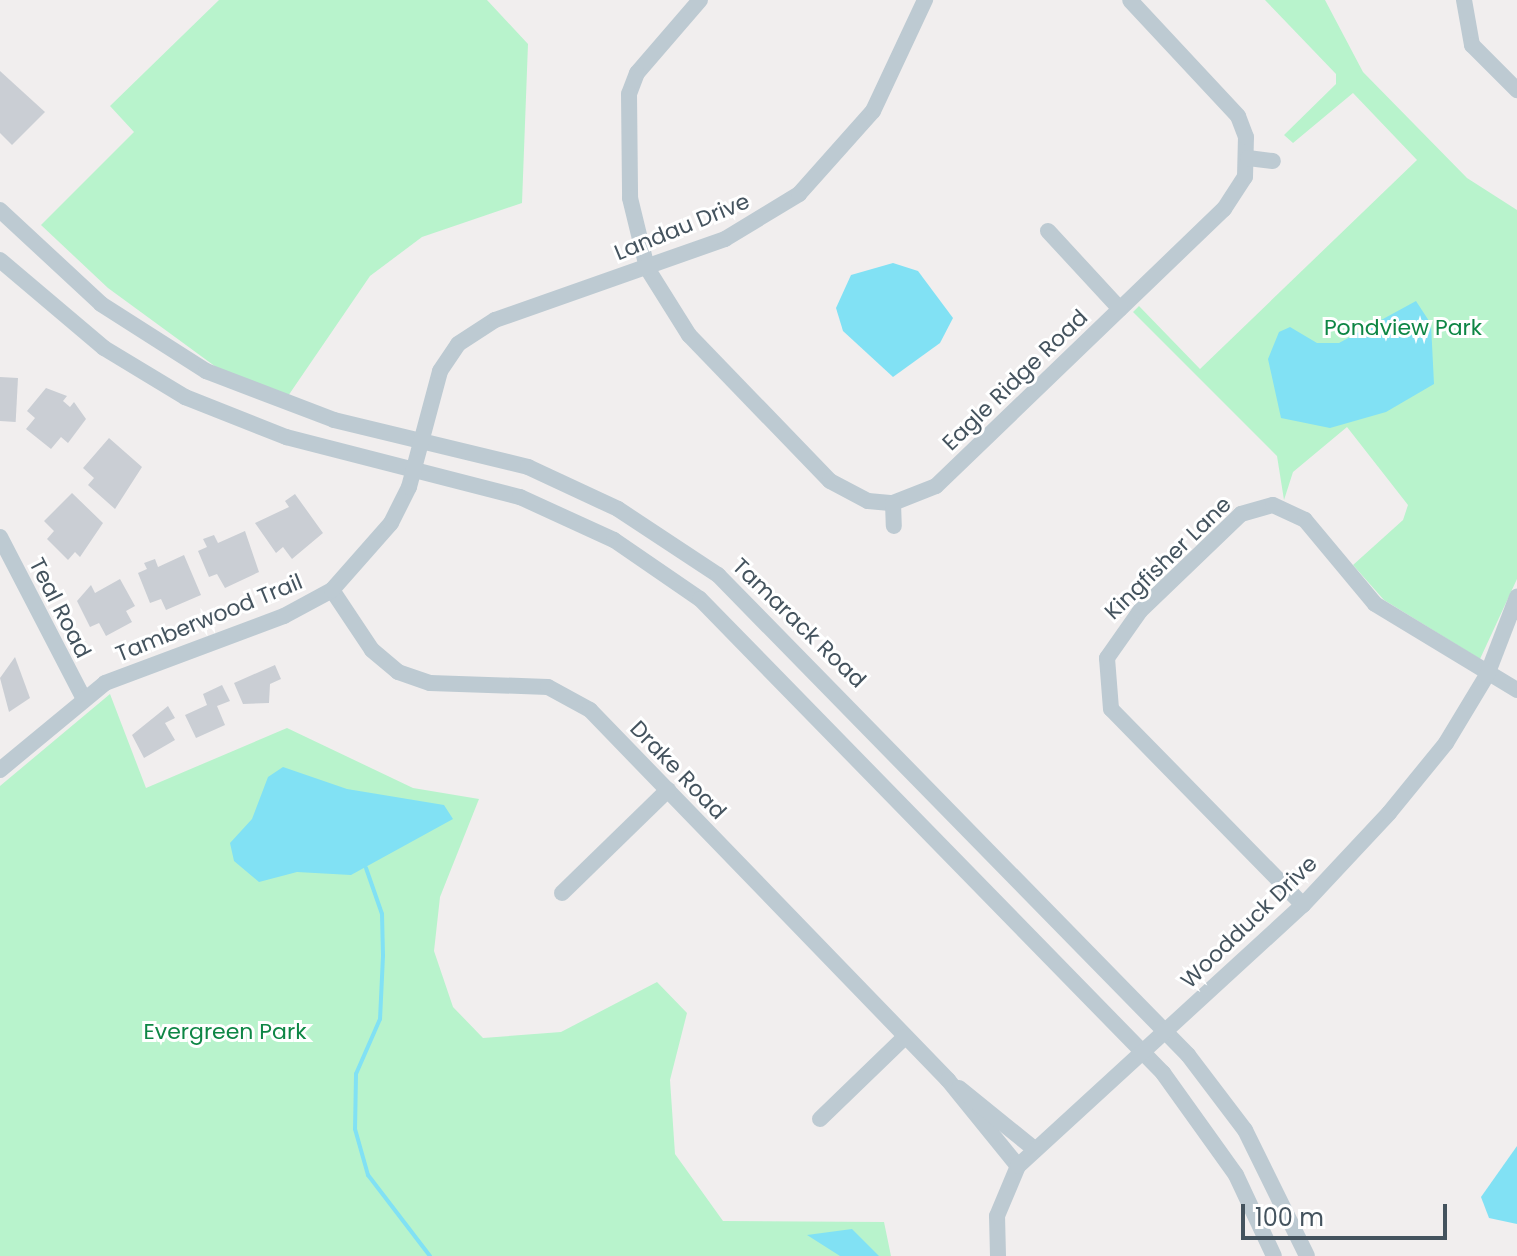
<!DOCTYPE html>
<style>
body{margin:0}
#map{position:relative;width:1517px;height:1256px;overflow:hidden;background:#f1eeee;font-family:Poppins,sans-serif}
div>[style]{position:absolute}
.green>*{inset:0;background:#b8f3cc}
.water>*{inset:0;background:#81e1f4}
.stream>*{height:4px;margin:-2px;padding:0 2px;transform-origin:2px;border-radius:2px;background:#81e1f4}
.building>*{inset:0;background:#caced4;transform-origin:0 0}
.minor>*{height:16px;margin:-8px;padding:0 8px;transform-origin:8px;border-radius:8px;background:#bdcad2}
span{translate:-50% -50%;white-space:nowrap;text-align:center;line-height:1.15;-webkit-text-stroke:6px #fff;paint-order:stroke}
.street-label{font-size:22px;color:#44535e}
.park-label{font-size:22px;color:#0e8645}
.scale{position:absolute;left:1241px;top:1204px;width:206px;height:36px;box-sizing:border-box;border:4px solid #44535e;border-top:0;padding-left:10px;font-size:24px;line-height:28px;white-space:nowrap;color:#44535e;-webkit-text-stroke:6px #fff;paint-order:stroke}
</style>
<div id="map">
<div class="green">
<i style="clip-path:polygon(219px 0,487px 0,528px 44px,522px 203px,422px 237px,370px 276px,288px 396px,216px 367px,108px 288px,41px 225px,134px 132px,110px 106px)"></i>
<i style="clip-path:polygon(1265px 0,1325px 0,1363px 72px,1467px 178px,1517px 210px,1517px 579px,1480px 659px,1384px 600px,1353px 565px,1403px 520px,1408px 505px,1347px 427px,1293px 472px,1284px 500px,1277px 456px,1133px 312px,1139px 306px,1200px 369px,1417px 160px,1353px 93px,1293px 143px,1284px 135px,1336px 84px,1336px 74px)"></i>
<i style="clip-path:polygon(110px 694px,146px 788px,287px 728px,413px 788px,479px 799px,440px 897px,434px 951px,453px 1007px,483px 1038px,561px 1032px,657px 982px,687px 1013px,670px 1080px,675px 1154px,723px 1221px,884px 1222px,891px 1256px,0 1256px,0 786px)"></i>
</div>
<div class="water">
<i style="clip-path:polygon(893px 263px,918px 271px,953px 318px,940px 343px,893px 377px,843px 331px,836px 308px,851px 275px)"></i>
<i style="clip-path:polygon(1416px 301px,1431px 324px,1434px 384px,1386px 412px,1330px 428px,1281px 418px,1268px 359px,1279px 332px,1290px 327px,1317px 343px,1339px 343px)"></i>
<i style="clip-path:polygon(283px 767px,347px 789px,444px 805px,453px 819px,351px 875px,297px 872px,259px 882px,234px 861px,230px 843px,252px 819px,268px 777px)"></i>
<i style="clip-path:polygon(1517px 1146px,1517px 1224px,1489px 1218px,1481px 1197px)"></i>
<i style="clip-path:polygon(852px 1229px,879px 1256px,840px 1256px,807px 1235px)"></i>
</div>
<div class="stream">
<i style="left:366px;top:868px;width:49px;rotate:70.8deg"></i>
<i style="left:382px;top:914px;width:42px;rotate:88.6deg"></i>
<i style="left:383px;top:956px;width:63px;rotate:92.7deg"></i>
<i style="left:380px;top:1019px;width:60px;rotate:113.6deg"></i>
<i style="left:356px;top:1074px;width:55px;rotate:91deg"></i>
<i style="left:355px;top:1129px;width:48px;rotate:74.2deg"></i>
<i style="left:368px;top:1175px;width:102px;rotate:52.6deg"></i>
</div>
<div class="building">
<i style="clip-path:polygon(0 71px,45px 112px,12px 145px,0 133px)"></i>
<i style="left:0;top:377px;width:18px;height:44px;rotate:3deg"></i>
<i style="clip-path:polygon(46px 388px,67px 396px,63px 401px,70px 407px,74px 402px,86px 419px,68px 443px,61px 437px,51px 449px,26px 429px,35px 418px,27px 411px)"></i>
<i style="clip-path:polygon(109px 438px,142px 467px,115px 509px,88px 485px,94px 478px,83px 468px)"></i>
<i style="clip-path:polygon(72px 493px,103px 523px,80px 557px,75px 552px,68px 560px,47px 539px,54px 531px,44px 521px)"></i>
<i style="clip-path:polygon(295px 494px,323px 533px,292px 559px,283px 547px,276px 553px,255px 523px,289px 507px,285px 501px)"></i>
<i style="clip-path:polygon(245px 531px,259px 572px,225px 588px,217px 574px,209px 577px,198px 551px,207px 547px,203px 539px,214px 535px,218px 543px)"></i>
<i style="clip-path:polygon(184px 555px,201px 595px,166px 610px,161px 599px,150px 603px,138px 573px,147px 569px,144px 563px,155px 559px,158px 567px)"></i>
<i style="clip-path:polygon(120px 579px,135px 606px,126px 611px,132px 622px,106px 636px,99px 623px,90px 627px,77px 601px,91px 585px,95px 593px)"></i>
<i style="clip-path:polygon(15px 657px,30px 698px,9px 712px,0 678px)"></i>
<i style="clip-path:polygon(275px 665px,281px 679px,270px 684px,269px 703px,243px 704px,234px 683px)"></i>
<i style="clip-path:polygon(222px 685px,230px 701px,217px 706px,225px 725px,196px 738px,185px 715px,207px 705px,203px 694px)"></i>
<i style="clip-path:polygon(168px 706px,175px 718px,165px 723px,175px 740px,144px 758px,132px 735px)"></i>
</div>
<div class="minor">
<i style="left:700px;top:0;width:96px;rotate:130.8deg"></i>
<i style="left:637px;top:73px;width:22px;rotate:111deg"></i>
<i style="left:629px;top:94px;width:104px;rotate:89.4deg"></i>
<i style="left:630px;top:198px;width:72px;rotate:76.3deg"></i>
<i style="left:647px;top:268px;width:79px;rotate:57.9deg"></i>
<i style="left:689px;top:335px;width:203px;rotate:46deg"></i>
<i style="left:830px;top:481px;width:43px;rotate:27.8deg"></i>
<i style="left:868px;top:501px;width:25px;rotate:5deg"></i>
<i style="left:893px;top:503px;width:46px;rotate:-21.6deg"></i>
<i style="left:936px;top:486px;width:400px;rotate:-43.9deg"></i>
<i style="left:1224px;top:209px;width:38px;rotate:-57deg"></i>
<i style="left:1245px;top:177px;width:40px;rotate:-88.6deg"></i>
<i style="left:1246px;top:137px;width:22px;rotate:-111deg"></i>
<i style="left:1238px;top:116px;width:158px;rotate:-133deg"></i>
<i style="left:1464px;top:0;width:46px;rotate:79.9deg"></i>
<i style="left:1472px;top:45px;width:64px;rotate:45deg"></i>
<i style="left:1248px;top:158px;width:25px;rotate:7deg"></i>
<i style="left:0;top:210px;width:138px;rotate:42.9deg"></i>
<i style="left:101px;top:304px;width:125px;rotate:32.5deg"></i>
<i style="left:206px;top:371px;width:137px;rotate:20.9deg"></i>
<i style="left:334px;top:420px;width:200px;rotate:13.6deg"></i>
<i style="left:528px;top:467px;width:99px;rotate:25deg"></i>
<i style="left:618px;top:509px;width:120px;rotate:33.4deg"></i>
<i style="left:718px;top:575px;width:672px;rotate:45.6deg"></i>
<i style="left:1188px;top:1055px;width:94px;rotate:52.8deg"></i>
<i style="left:1245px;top:1130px;width:140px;rotate:63.8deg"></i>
<i style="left:1048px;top:231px;width:106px;rotate:47.3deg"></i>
<i style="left:0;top:260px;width:136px;rotate:40.2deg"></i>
<i style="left:104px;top:348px;width:95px;rotate:31.2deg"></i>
<i style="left:185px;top:397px;width:109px;rotate:21.6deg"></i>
<i style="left:286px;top:437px;width:242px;rotate:14.4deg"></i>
<i style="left:520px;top:497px;width:103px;rotate:24.6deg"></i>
<i style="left:614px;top:540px;width:104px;rotate:34.5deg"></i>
<i style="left:700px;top:599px;width:663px;rotate:45.67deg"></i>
<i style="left:1163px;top:1073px;width:125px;rotate:54.4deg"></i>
<i style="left:1236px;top:1175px;width:89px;rotate:64.9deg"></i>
<i style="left:893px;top:503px;width:23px;rotate:88deg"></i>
<i style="left:0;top:537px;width:180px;rotate:62.6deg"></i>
<i style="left:332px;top:590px;width:72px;rotate:56.3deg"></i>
<i style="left:372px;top:650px;width:34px;rotate:40deg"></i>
<i style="left:398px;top:672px;width:34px;rotate:19deg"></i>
<i style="left:430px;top:683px;width:118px;rotate:1.9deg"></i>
<i style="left:548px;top:687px;width:48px;rotate:28.7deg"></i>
<i style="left:590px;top:710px;width:515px;rotate:45.94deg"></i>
<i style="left:948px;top:1080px;width:111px;rotate:50.9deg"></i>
<i style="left:0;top:770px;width:136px;rotate:-39.6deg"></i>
<i style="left:105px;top:683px;width:191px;rotate:-20.5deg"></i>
<i style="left:284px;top:616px;width:55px;rotate:-28.4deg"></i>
<i style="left:332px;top:590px;width:89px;rotate:-48.6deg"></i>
<i style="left:391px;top:523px;width:40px;rotate:-63.4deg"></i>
<i style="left:409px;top:487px;width:120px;rotate:-75deg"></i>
<i style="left:440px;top:371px;width:32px;rotate:-56deg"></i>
<i style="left:458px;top:344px;width:44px;rotate:-33deg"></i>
<i style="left:495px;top:320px;width:244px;rotate:-19.4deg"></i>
<i style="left:725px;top:239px;width:87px;rotate:-31.3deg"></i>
<i style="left:799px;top:194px;width:111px;rotate:-48.3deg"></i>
<i style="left:873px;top:111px;width:123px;rotate:-64.9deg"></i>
<i style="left:562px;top:893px;width:148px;rotate:-44.2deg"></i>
<i style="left:1303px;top:905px;width:274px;rotate:-134.4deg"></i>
<i style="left:1111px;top:709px;width:51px;rotate:-94.5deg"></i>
<i style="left:1107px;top:658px;width:57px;rotate:-54.9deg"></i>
<i style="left:1140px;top:611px;width:140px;rotate:-43.8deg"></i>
<i style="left:1241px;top:514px;width:33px;rotate:-16deg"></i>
<i style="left:1273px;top:505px;width:35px;rotate:25deg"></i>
<i style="left:1305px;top:520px;width:109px;rotate:50.2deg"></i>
<i style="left:1375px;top:604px;width:166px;rotate:31.2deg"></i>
<i style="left:959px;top:1088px;width:95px;rotate:39deg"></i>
<i style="left:820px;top:1119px;width:118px;rotate:-44deg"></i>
<i style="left:998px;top:1256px;width:40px;rotate:-91.4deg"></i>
<i style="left:997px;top:1216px;width:54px;rotate:-67.2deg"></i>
<i style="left:1018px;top:1166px;width:386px;rotate:-42.5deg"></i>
<i style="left:1303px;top:905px;width:126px;rotate:-46.9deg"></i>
<i style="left:1389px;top:813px;width:90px;rotate:-50.8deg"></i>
<i style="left:1446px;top:743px;width:79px;rotate:-58.9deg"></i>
<i style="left:1487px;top:675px;width:84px;rotate:-69deg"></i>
</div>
<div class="street-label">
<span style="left:682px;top:227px;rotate:-22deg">Landau Drive</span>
<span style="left:1015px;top:380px;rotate:-44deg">Eagle Ridge Road</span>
<span style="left:1168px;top:558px;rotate:-44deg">Kingfisher Lane</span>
<span style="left:60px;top:608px;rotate:63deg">Teal Road</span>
<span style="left:209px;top:618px;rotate:-22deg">Tamberwood Trail</span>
<span style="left:799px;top:623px;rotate:44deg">Tamarack Road</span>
<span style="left:678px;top:770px;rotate:46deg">Drake Road</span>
<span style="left:1249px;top:922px;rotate:-44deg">Woodduck Drive</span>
</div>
<div class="park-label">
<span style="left:1403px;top:328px">Pondview Park</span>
<span style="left:225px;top:1032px">Evergreen Park</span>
</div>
<div class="scale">100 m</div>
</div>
